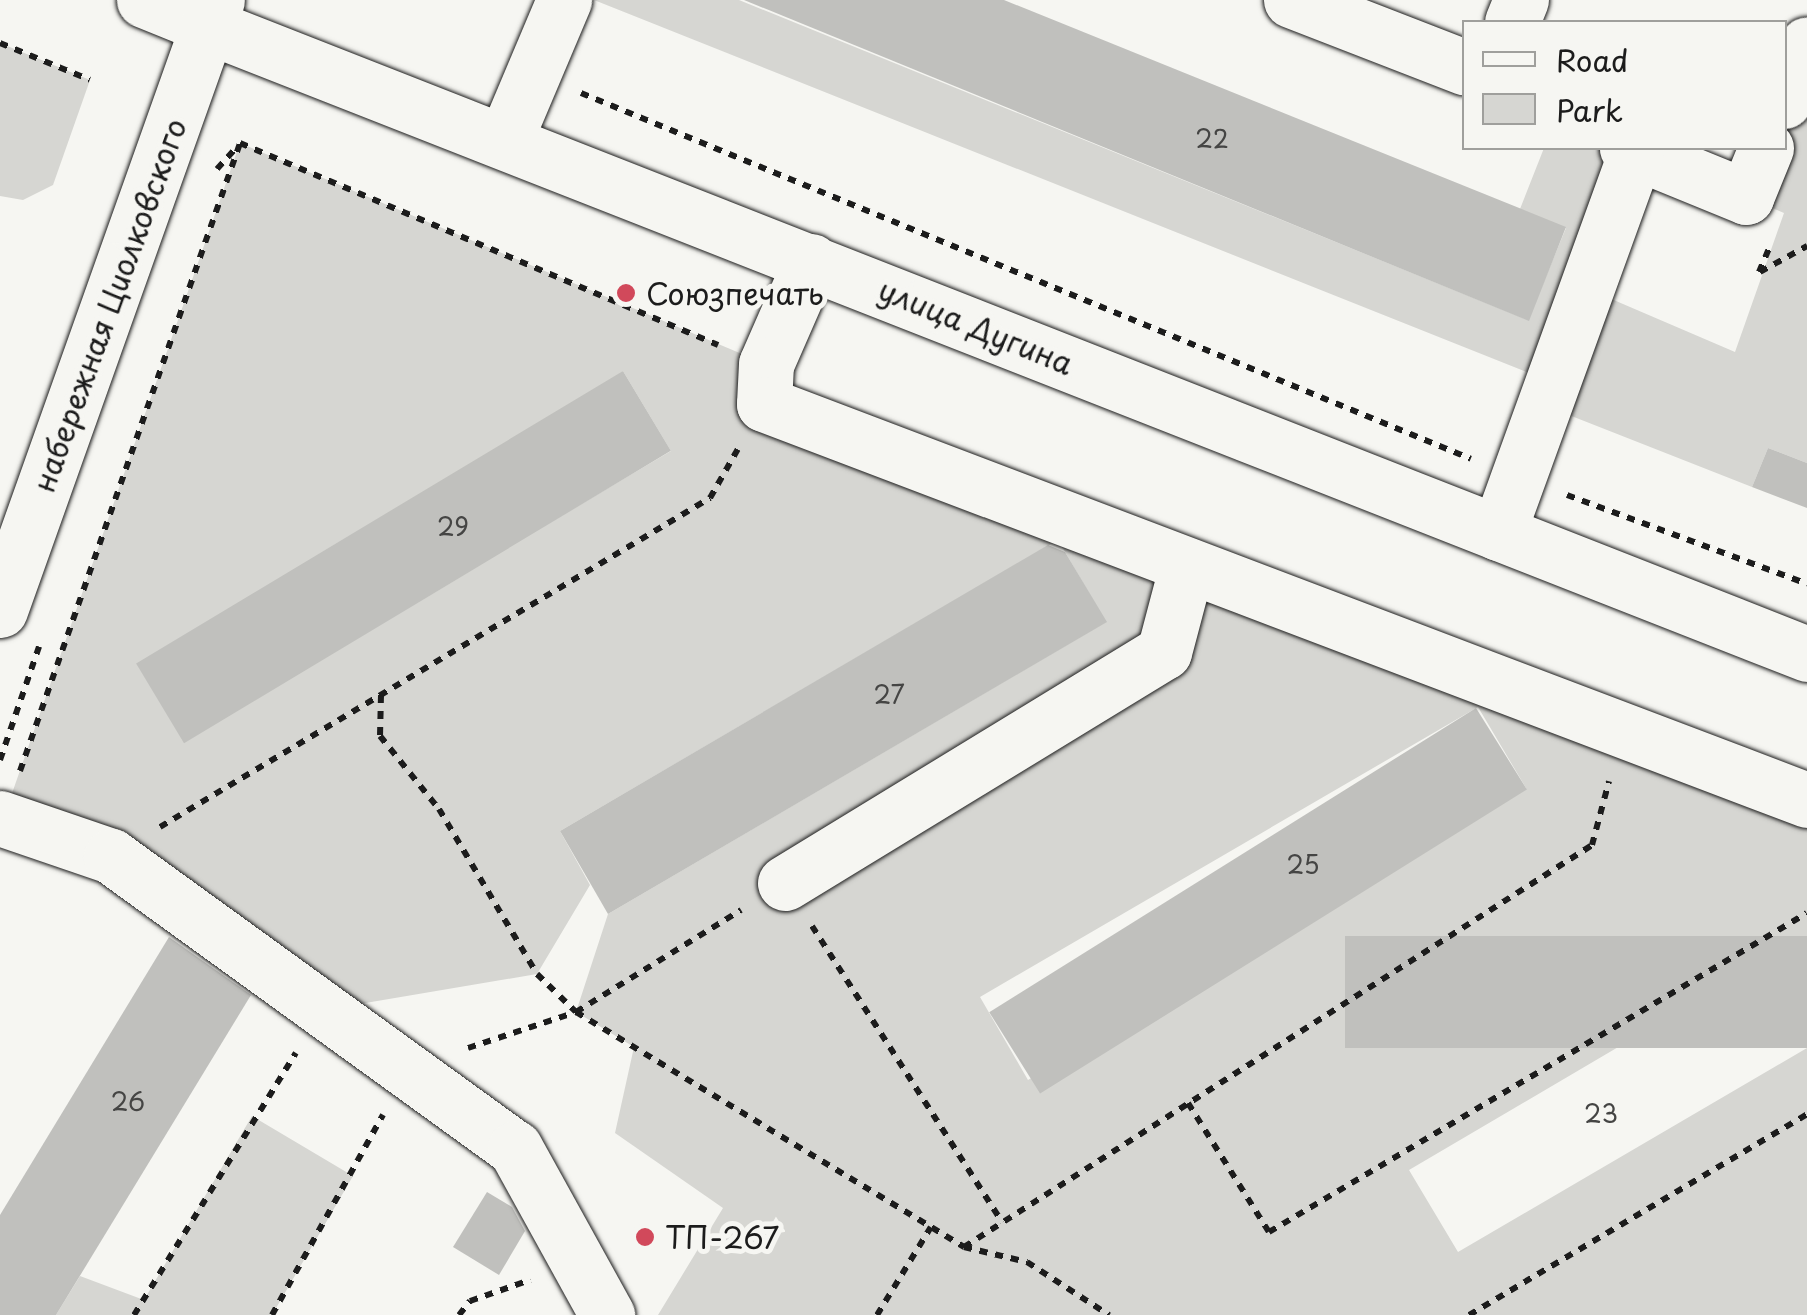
<!DOCTYPE html>
<meta charset="utf-8">
<style>
body{margin:0}
#map{position:relative;width:1807px;height:1315px;overflow:hidden;background:#f6f6f2;font-family:"Playpen Sans",sans-serif}
div>[style]{position:absolute}
.green>*{inset:0;background:#d6d6d2}
.building>*{inset:0;background:#c0c0bd;transform-origin:0 0}
.path>*{height:6px;margin-top:-3px;transform-origin:0;background:repeating-linear-gradient(90deg,#1c1c1c 0 8px,transparent 0 16px)}
.roads{filter:drop-shadow(0 0 2px #1c1c1c) drop-shadow(0 0 2px #1c1c1c)}
.minor>*{height:55px;margin:-27.5px;padding:0 27.5px;transform-origin:27.5px;border-radius:27.5px;background:#f6f6f2}
.major>*{height:55px;margin:-27.5px;padding:0 27.5px;transform-origin:27.5px;border-radius:27.5px;background:#f6f6f2}
.dots>*{width:28px;height:28px;translate:-50% -50%;box-sizing:border-box;border:5px solid #f6f6f2;border-radius:50%}
span{translate:-50% -50%;white-space:nowrap;text-align:center;line-height:1.15;-webkit-text-stroke:10px #f6f6f2;paint-order:stroke}
.number-label{font-size:25px;color:#454544}
.number-label span{-webkit-text-stroke-width:0}
.poi-label{font-size:30px;color:#1c1c1c}
.left{translate:0 -50%;text-align:left}
.street-label{font-size:30px;color:#1c1c1c}
.legend{position:absolute;left:1462px;top:20px;width:325px;height:130px;box-sizing:border-box;background:#f6f6f2;border:2px solid #9f9f9c;margin:0;padding:12px 18px;list-style:none;font-size:30px;color:#1c1c1c}
.legend li{display:flex;align-items:center;gap:20px;height:50px}
.legend b{width:50px;border:2px solid #9f9f9c}
</style>
<div id="map">
<div class="green">
<i style="clip-path:polygon(594px 0,739px 0,1528px 320px,1566px 228px,1520px 209px,1544px 148px,1627px 148px,1588px 289px,1735px 352px,1784px 213px,1746px 197px,1784px 148px,1785px 100px,1807px 43px,1807px 463px,1768px 448px,1752px 487px,1546px 406px,1554px 383px)"></i>
<i style="clip-path:polygon(0 43px,90px 80px,53px 185px,23px 200px,0 196px)"></i>
<i style="clip-path:polygon(evenodd,240px 143px,766px 364px,764px 404px,1807px 800px,1807px 936px,1409px 1170px,1458px 1252px,1807px 1048px,1807px 1315px,658px 1315px,723px 1208px,615px 1133px,634px 1047px,576px 1012px,608px 914px,1106px 622px,1058px 540px,560px 831px,590px 885px,537px 974px,324px 1010px,3px 819px,240px 143px,623px 371px,671px 451px,181px 740px,623px 371px,240px 143px,1478px 707px,1526px 788px,1028px 1080px,980px 997px,1478px 707px)"></i>
<i style="clip-path:polygon(252px 1116px,353px 1176px,272px 1315px,56px 1315px,80px 1276px,144px 1300px)"></i>
</div>
<div class="building">
<i style="clip-path:polygon(744px 0,1004px 0,1566px 227px,1529px 321px)"></i>
<i style="left:623px;top:371px;width:93px;height:568px;rotate:59deg"></i>
<i style="clip-path:polygon(1768px 448px,1807px 463px,1807px 508px,1752px 487px)"></i>
<i style="clip-path:polygon(1048px 545px,1065px 552px,1107px 622px,608px 914px,560px 831px)"></i>
<i style="left:1476px;top:708px;width:96px;height:574px;rotate:58deg"></i>
<i style="left:1807px;top:936px;width:112px;height:462px;rotate:90deg"></i>
<i style="clip-path:polygon(169px 937px,251px 995px,56px 1315px,0 1315px,0 1215px)"></i>
<i style="clip-path:polygon(487px 1192px,512px 1207px,525px 1231px,499px 1275px,453px 1247px)"></i>
</div>
<div class="path">
<i style="left:0;top:43px;width:97px;rotate:22.3deg"></i>
<i style="left:581px;top:93px;width:962px;rotate:22.35deg"></i>
<i style="left:240px;top:143px;width:519px;rotate:22.91deg"></i>
<i style="left:217px;top:169px;width:28px;rotate:-48deg"></i>
<i style="left:1759px;top:272px;width:28px;rotate:-67deg"></i>
<i style="left:1760px;top:272px;width:54px;rotate:-29deg"></i>
<i style="left:1567px;top:495px;width:256px;rotate:20.3deg"></i>
<i style="left:381px;top:695px;width:41px;rotate:91.4deg"></i>
<i style="left:380px;top:736px;width:94px;rotate:51.1deg"></i>
<i style="left:439px;top:809px;width:192px;rotate:59.3deg"></i>
<i style="left:537px;top:974px;width:54px;rotate:44.3deg"></i>
<i style="left:576px;top:1012px;width:454px;rotate:31.2deg"></i>
<i style="left:964px;top:1247px;width:65px;rotate:13.4deg"></i>
<i style="left:1027px;top:1262px;width:98px;rotate:32.9deg"></i>
<i style="left:0;top:760px;width:120px;rotate:-71deg"></i>
<i style="left:20px;top:771px;width:665px;rotate:-70.69deg"></i>
<i style="left:160px;top:827px;width:641px;rotate:-30.89deg"></i>
<i style="left:710px;top:498px;width:56px;rotate:-60.3deg"></i>
<i style="left:812px;top:926px;width:352px;rotate:57.3deg"></i>
<i style="left:468px;top:1048px;width:114px;rotate:-18.4deg"></i>
<i style="left:576px;top:1012px;width:194px;rotate:-31.7deg"></i>
<i style="left:1188px;top:1103px;width:152px;rotate:57.9deg"></i>
<i style="left:1269px;top:1232px;width:625px;rotate:-30.67deg"></i>
<i style="left:964px;top:1247px;width:746px;rotate:-32.62deg"></i>
<i style="left:1592px;top:845px;width:66px;rotate:-75.1deg"></i>
<i style="left:134px;top:1315px;width:308px;rotate:-58.3deg"></i>
<i style="left:272px;top:1315px;width:229px;rotate:-61deg"></i>
<i style="left:459px;top:1315px;width:18px;rotate:-52deg"></i>
<i style="left:470px;top:1301px;width:64px;rotate:-19.3deg"></i>
<i style="left:877px;top:1315px;width:103px;rotate:-58.5deg"></i>
<i style="left:1469px;top:1315px;width:393px;rotate:-30.7deg"></i>
</div>
<div class="roads">
<div class="minor">
<i style="left:144px;top:0;width:69px;rotate:22.1deg"></i>
<i style="left:1291px;top:0;width:186px;rotate:21.2deg"></i>
<i style="left:1512px;top:22px;width:24px;rotate:-68deg"></i>
<i style="left:1784px;top:101px;width:61px;rotate:-68deg"></i>
<i style="left:505px;top:140px;width:152px;rotate:-67.1deg"></i>
<i style="left:1636px;top:152px;width:119px;rotate:22.2deg"></i>
<i style="left:1746px;top:197px;width:53px;rotate:-67.8deg"></i>
<i style="left:811px;top:261px;width:112px;rotate:113.6deg"></i>
<i style="left:766px;top:364px;width:40px;rotate:92.9deg"></i>
<i style="left:764px;top:404px;width:1116px;rotate:20.79deg"></i>
<i style="left:1498px;top:533px;width:405px;rotate:-70.1deg"></i>
<i style="left:1636px;top:152px;width:10px;rotate:-156deg"></i>
<i style="left:0;top:818px;width:117px;rotate:18.9deg"></i>
<i style="left:111px;top:856px;width:498px;rotate:35.9deg"></i>
<i style="left:515px;top:1148px;width:191px;rotate:61.1deg"></i>
<i style="left:785px;top:883px;width:444px;rotate:-31.4deg"></i>
<i style="left:1164px;top:652px;width:90px;rotate:-75.2deg"></i>
</div>
<div class="major">
<i style="left:208px;top:26px;width:1718px;rotate:21.44deg"></i>
<i style="left:0;top:610px;width:647px;rotate:-70.42deg"></i>
</div>
</div>
<div class="dots">
<i style="left:626px;top:293px;background:#d1495b"></i>
<i style="left:645px;top:1237px;background:#d1495b"></i>
</div>
<div class="number-label">
<span style="left:1212px;top:138px">22</span>
<span style="left:453px;top:526px">29</span>
<span style="left:889px;top:694px">27</span>
<span style="left:1303px;top:864px">25</span>
<span style="left:128px;top:1101px">26</span>
<span style="left:1601px;top:1113px">23</span>
</div>
<div class="poi-label">
<span class="left" style="left:646px;top:293px">Союзпечать</span>
<span class="left" style="left:665px;top:1237px">ТП-267</span>
</div>
<div class="street-label">
<span style="left:109px;top:305px;rotate:-70deg">набережная Циолковского</span>
<span style="left:976px;top:326px;rotate:22deg">улица Дугина</span>
</div>
<ul class="legend">
<li><b style="height:12px;background:#f6f6f2"></b>Road</li>
<li><b style="height:28px;background:#d6d6d2"></b>Park</li>
</ul>
</div>
